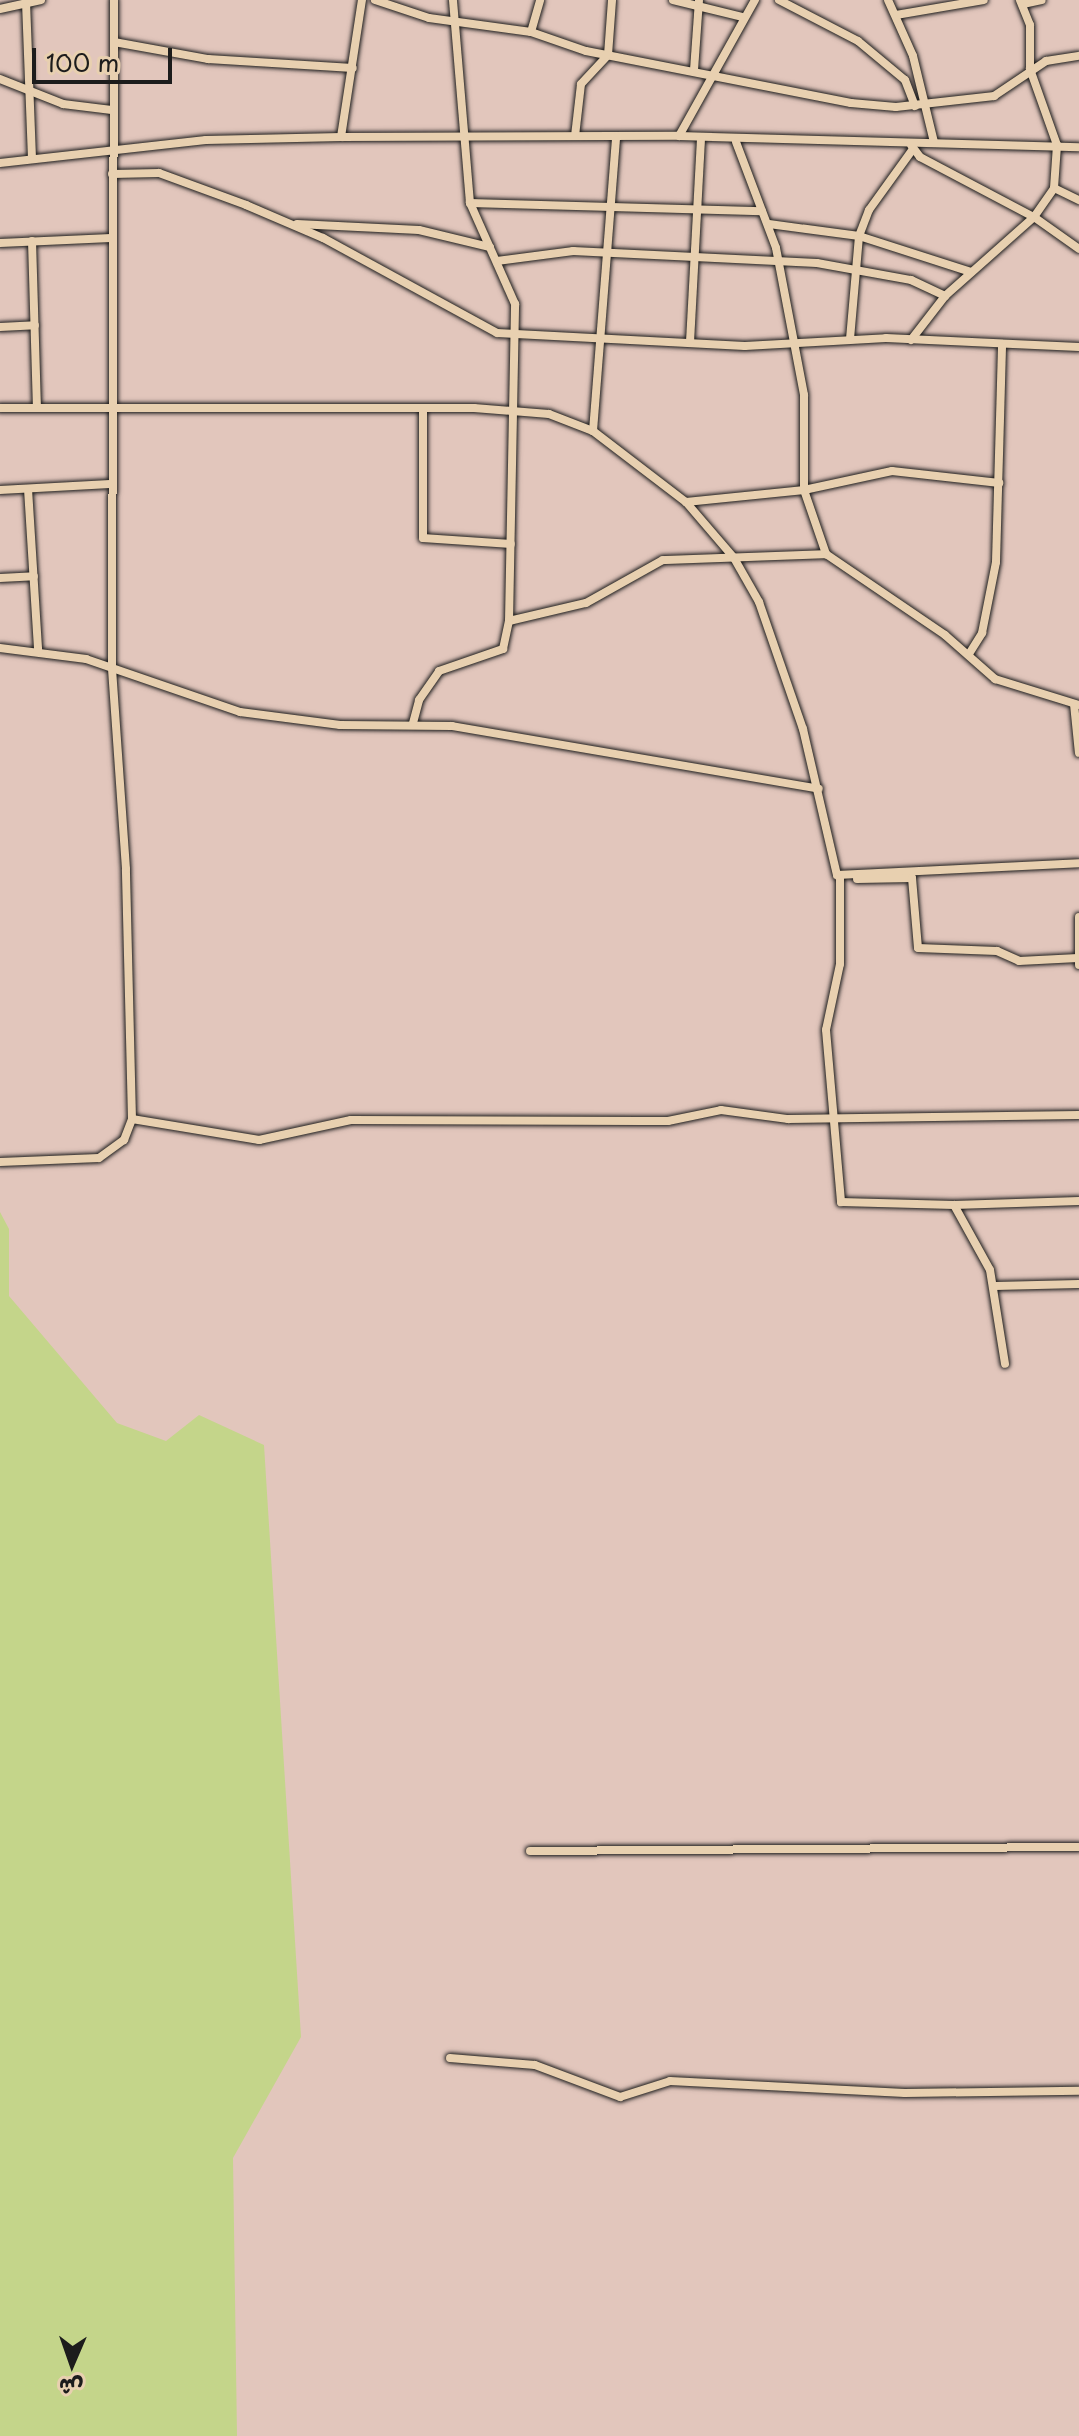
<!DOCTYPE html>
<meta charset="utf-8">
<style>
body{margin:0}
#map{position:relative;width:1079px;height:2436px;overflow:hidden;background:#e2c6bc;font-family:"Playpen Sans","Playpen Sans Arabic",sans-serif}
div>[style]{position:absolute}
.green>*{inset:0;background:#c4d58a}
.roads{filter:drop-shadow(0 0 2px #1c1c1c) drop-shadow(0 0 2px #1c1c1c)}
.minor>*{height:8px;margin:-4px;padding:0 4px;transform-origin:4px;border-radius:4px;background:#e8d0b0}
span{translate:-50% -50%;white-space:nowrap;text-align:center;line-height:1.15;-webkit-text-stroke:6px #e8d0b0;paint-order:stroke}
.north{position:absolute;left:32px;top:2324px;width:80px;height:80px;-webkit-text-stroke:6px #e8d0b0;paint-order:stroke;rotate:182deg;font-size:22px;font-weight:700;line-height:32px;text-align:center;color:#1c1c1c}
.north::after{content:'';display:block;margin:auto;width:28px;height:36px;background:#1c1c1c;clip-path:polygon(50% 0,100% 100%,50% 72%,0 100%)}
.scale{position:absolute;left:32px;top:48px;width:140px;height:36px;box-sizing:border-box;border:4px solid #1c1c1c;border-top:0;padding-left:10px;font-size:24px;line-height:28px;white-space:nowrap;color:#1c1c1c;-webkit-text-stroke:6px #e8d0b0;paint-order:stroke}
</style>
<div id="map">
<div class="green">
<i style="clip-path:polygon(0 1212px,9px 1229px,9px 1296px,117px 1423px,166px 1441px,199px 1415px,264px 1445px,301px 2037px,233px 2158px,237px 2436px,0 2436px)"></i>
</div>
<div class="roads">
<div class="minor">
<i style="left:375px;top:0;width:57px;rotate:18.4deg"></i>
<i style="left:429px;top:18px;width:103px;rotate:7.8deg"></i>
<i style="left:531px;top:32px;width:58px;rotate:19.1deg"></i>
<i style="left:586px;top:51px;width:270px;rotate:11.1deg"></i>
<i style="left:851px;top:103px;width:45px;rotate:5.1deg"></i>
<i style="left:896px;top:107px;width:99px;rotate:-6.4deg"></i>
<i style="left:994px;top:96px;width:63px;rotate:-33.9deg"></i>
<i style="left:1046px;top:61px;width:33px;rotate:-9deg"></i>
<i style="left:673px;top:0;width:71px;rotate:13.8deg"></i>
<i style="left:779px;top:0;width:89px;rotate:27.4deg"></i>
<i style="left:858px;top:41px;width:61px;rotate:39.7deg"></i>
<i style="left:905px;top:80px;width:28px;rotate:69deg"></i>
<i style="left:888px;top:0;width:61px;rotate:65.9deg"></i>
<i style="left:913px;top:56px;width:89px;rotate:76.3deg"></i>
<i style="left:26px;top:2px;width:157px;rotate:87.8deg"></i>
<i style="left:1023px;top:4px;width:19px;rotate:-12deg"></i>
<i style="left:0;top:9px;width:42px;rotate:-12.4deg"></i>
<i style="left:896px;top:15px;width:89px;rotate:-9.7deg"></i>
<i style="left:531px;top:32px;width:33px;rotate:-74deg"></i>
<i style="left:114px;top:42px;width:96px;rotate:10.3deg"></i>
<i style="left:208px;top:59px;width:145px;rotate:3.6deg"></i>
<i style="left:694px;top:70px;width:70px;rotate:-85.9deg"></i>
<i style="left:0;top:79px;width:68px;rotate:21.6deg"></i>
<i style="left:63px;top:104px;width:49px;rotate:7deg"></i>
<i style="left:575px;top:136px;width:52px;rotate:-83.4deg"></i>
<i style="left:581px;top:84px;width:40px;rotate:-47deg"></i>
<i style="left:608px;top:55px;width:55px;rotate:-85.8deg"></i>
<i style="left:679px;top:136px;width:156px;rotate:-60.8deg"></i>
<i style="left:341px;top:137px;width:139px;rotate:-81.3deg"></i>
<i style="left:736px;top:142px;width:113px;rotate:69.3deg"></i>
<i style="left:776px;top:248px;width:150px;rotate:79.2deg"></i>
<i style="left:804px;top:395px;width:95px;rotate:90deg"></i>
<i style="left:804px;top:490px;width:68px;rotate:71deg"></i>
<i style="left:826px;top:554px;width:144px;rotate:34.2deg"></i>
<i style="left:945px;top:635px;width:67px;rotate:41.3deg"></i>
<i style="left:995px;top:679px;width:88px;rotate:17.2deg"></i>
<i style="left:911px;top:145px;width:15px;rotate:53deg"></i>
<i style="left:920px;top:157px;width:129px;rotate:27.8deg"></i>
<i style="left:1034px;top:217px;width:55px;rotate:35.4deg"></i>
<i style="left:0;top:163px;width:207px;rotate:-6.4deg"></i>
<i style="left:206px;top:140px;width:135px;rotate:-1.3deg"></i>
<i style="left:341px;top:137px;width:338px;rotate:-0.2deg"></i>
<i style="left:679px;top:136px;width:400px;rotate:1.6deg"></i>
<i style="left:112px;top:174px;width:47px;rotate:-1.2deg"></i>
<i style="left:159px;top:173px;width:93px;rotate:20.2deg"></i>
<i style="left:246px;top:205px;width:84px;rotate:23.2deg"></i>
<i style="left:323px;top:238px;width:198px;rotate:28.6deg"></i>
<i style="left:497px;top:333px;width:248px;rotate:3deg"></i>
<i style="left:745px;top:346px;width:141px;rotate:-3.2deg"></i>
<i style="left:886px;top:338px;width:193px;rotate:2.7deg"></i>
<i style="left:1054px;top:188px;width:28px;rotate:26deg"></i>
<i style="left:470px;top:203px;width:292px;rotate:1.6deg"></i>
<i style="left:297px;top:224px;width:122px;rotate:2.8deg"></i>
<i style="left:419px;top:230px;width:73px;rotate:13.5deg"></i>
<i style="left:769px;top:224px;width:91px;rotate:7.6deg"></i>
<i style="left:859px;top:236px;width:118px;rotate:17.8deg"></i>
<i style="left:32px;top:241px;width:166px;rotate:88.3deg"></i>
<i style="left:0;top:243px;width:111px;rotate:-2.6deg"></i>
<i style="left:497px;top:261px;width:77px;rotate:-7.5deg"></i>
<i style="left:573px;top:251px;width:244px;rotate:2.8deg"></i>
<i style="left:817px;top:263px;width:96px;rotate:10.3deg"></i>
<i style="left:911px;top:280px;width:38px;rotate:25deg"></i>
<i style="left:0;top:327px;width:35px;rotate:-3deg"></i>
<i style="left:850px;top:339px;width:103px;rotate:-85deg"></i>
<i style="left:859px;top:236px;width:28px;rotate:-69deg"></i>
<i style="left:869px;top:210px;width:75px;rotate:-54.2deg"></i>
<i style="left:911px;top:340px;width:56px;rotate:-52.3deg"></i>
<i style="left:945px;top:296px;width:119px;rotate:-41.6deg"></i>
<i style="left:1034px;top:217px;width:35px;rotate:-55deg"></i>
<i style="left:1054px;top:188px;width:43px;rotate:-86deg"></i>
<i style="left:1057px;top:145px;width:81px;rotate:-109.6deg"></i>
<i style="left:1030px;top:69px;width:44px;rotate:-90deg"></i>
<i style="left:1030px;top:25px;width:27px;rotate:-112deg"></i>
<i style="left:690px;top:342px;width:204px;rotate:-86.9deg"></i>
<i style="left:0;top:408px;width:474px"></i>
<i style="left:474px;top:408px;width:75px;rotate:4.6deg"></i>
<i style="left:549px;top:414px;width:47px;rotate:21.1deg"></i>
<i style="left:593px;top:431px;width:117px;rotate:37.4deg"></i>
<i style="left:686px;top:502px;width:74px;rotate:49.4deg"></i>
<i style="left:734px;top:558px;width:51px;rotate:60.4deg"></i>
<i style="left:759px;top:602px;width:134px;rotate:70.9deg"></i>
<i style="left:803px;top:729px;width:150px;rotate:76.9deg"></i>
<i style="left:837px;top:875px;width:242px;rotate:-2.8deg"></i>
<i style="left:423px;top:408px;width:130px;rotate:90deg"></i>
<i style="left:423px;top:538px;width:88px;rotate:3.9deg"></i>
<i style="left:593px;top:431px;width:295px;rotate:-85.5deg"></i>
<i style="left:28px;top:489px;width:161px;rotate:86.4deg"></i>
<i style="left:0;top:490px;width:110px;rotate:-3.1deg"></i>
<i style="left:686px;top:502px;width:119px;rotate:-5.8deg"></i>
<i style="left:804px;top:490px;width:90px;rotate:-12.2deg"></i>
<i style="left:892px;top:471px;width:108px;rotate:6.4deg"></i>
<i style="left:0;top:578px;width:34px;rotate:-3deg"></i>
<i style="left:509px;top:621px;width:79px;rotate:-13.2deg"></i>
<i style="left:586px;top:603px;width:88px;rotate:-29.2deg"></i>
<i style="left:663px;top:560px;width:163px;rotate:-2.1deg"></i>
<i style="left:0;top:648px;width:87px;rotate:7.3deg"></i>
<i style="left:86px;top:659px;width:163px;rotate:19deg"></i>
<i style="left:240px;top:712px;width:101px;rotate:7.4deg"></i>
<i style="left:340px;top:725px;width:112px;rotate:0.5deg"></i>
<i style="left:452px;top:726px;width:372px;rotate:9.7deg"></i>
<i style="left:969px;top:654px;width:25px;rotate:-58deg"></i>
<i style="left:982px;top:633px;width:72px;rotate:-78.8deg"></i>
<i style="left:996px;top:562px;width:216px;rotate:-88.4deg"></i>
<i style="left:1074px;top:704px;width:49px;rotate:84.2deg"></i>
<i style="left:413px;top:723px;width:24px;rotate:-75deg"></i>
<i style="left:419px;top:700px;width:35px;rotate:-55deg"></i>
<i style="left:439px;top:671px;width:68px;rotate:-19deg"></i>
<i style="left:503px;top:649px;width:29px;rotate:-78deg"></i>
<i style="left:509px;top:621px;width:317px;rotate:-88.9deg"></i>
<i style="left:515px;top:304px;width:111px;rotate:-114deg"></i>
<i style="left:470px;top:203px;width:204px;rotate:-94.8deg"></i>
<i style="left:840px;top:875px;width:89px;rotate:90deg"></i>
<i style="left:840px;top:964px;width:67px;rotate:102deg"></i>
<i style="left:826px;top:1030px;width:173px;rotate:85deg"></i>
<i style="left:841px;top:1202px;width:113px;rotate:1.5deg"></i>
<i style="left:954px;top:1205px;width:74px;rotate:61deg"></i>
<i style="left:990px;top:1270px;width:95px;rotate:80.9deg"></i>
<i style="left:857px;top:879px;width:55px;rotate:-1deg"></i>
<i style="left:912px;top:878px;width:70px;rotate:85.1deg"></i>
<i style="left:918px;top:948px;width:79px;rotate:2.2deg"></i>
<i style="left:997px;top:951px;width:24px;rotate:24deg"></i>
<i style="left:1019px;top:961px;width:59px;rotate:-2.9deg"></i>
<i style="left:1079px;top:917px;width:48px;rotate:90deg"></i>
<i style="left:132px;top:1119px;width:129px;rotate:9.4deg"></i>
<i style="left:259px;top:1140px;width:94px;rotate:-12.3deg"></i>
<i style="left:351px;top:1120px;width:317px;rotate:0.2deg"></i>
<i style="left:668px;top:1121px;width:54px;rotate:-11.7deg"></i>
<i style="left:721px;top:1110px;width:68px;rotate:7.7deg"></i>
<i style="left:788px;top:1119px;width:291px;rotate:-0.8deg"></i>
<i style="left:0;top:1162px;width:99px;rotate:-2.3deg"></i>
<i style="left:99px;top:1158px;width:31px;rotate:-36deg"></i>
<i style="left:124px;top:1140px;width:22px;rotate:-69deg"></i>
<i style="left:132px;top:1119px;width:250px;rotate:-91.4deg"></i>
<i style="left:126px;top:869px;width:201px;rotate:-94deg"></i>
<i style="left:112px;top:668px;width:668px;rotate:-89.83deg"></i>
<i style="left:954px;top:1205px;width:125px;rotate:-1.8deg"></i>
<i style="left:995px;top:1286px;width:84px;rotate:-1.4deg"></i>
<i style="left:530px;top:1851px;width:549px;rotate:-0.42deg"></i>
<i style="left:450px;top:2058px;width:85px;rotate:4.7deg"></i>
<i style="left:535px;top:2065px;width:91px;rotate:20.6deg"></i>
<i style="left:620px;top:2097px;width:52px;rotate:-17.7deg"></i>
<i style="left:670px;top:2081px;width:235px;rotate:2.9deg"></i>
<i style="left:905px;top:2093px;width:174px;rotate:-0.7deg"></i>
</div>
</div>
<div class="north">ش</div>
<div class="scale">100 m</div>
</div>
